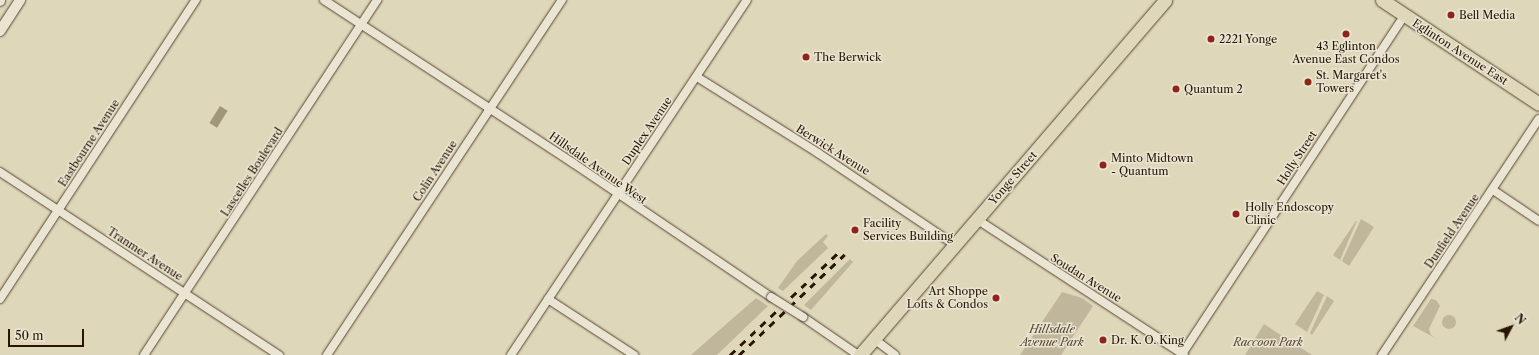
<!DOCTYPE html>
<style>
body{margin:0}
#map{position:relative;width:1539px;height:355px;overflow:hidden;background:#dfd7ba;font-family:"Libre Caslon Text",serif}
div>[style]{position:absolute}
.green>*{inset:0;background:#c0b69b}
.round{border-radius:50%}
.water>*{inset:0;background:#a1957c;transform-origin:0 0}
.roads{filter:drop-shadow(0 0 1px #564632) drop-shadow(0 0 1px #564632)}
.minor>*{height:8px;margin:-4px;padding:0 4px;transform-origin:4px;border-radius:4px;background:#eae5d2}
.tertiary>*{height:10px;margin:-5px;padding:0 5px;transform-origin:5px;border-radius:5px;background:#eae5d2}
.primary>*{height:13px;margin:-6.5px;padding:0 6.5px;transform-origin:6.5px;border-radius:6.5px;background:#dfd7ba}
.rail>*{height:3px;margin-top:-1.5px;transform-origin:0;background:repeating-linear-gradient(90deg,#281504 0 7px,transparent 0 14px)}
.bridges{filter:drop-shadow(0 0 1px #564632) drop-shadow(0 0 1px #564632)}
.minor-bridge>*{height:8px;margin:-4px;padding:0 4px;transform-origin:4px;border-radius:4px;background:#eae5d2}
.dots>*{width:11px;height:11px;translate:-50% -50%;box-sizing:border-box;border:2px solid #eae5d2;border-radius:50%}
span{translate:-50% -50%;white-space:nowrap;text-align:center;line-height:1.15;-webkit-text-stroke:3px #eae5d2;paint-order:stroke}
.poi-label{font-size:11px;color:#281504}
.left{translate:0 -50%;text-align:left}
.right{translate:-100% -50%;text-align:right}
.street-label{font-size:11px;color:#281504}
.park-label{font-size:11px;color:#564531;font-style:italic}
.north{position:absolute;left:1491px;top:307px;width:40px;height:40px;-webkit-text-stroke:3px #eae5d2;paint-order:stroke;rotate:49deg;font-size:11px;font-weight:700;line-height:16px;text-align:center;color:#281504}
.north::after{content:'';display:block;margin:auto;width:14px;height:18px;background:#281504;clip-path:polygon(50% 0,100% 100%,50% 72%,0 100%)}
.scale{position:absolute;left:8px;top:329px;width:76px;height:18px;box-sizing:border-box;border:2px solid #281504;border-top:0;padding-left:5px;font-size:12px;line-height:14px;white-space:nowrap;color:#281504;-webkit-text-stroke:3px #eae5d2;paint-order:stroke}
</style>
<div id="map">
<div class="green">
<i style="clip-path:polygon(1361px 219px,1374px 227px,1349px 266px,1342px 261px)"></i>
<i style="clip-path:polygon(1356px 221px,1357px 221px,1340px 260px,1333px 255px)"></i>
<i style="clip-path:polygon(826px 234px,828px 236px,823px 242px,828px 248px,783px 291px,778px 288px,797px 261px)"></i>
<i style="clip-path:polygon(850px 259px,853px 262px,811px 310px,804px 305px)"></i>
<i style="clip-path:polygon(1317px 291px,1324px 295px,1307px 332px,1295px 324px)"></i>
<i style="clip-path:polygon(1062px 292px,1082px 298px,1093px 306px,1061px 355px,1020px 355px)"></i>
<i style="clip-path:polygon(1327px 296px,1334px 301px,1312px 335px,1310px 333px)"></i>
<i style="clip-path:polygon(756px 298px,768px 306px,717px 355px,691px 355px)"></i>
<i style="clip-path:polygon(1431px 299px,1436px 300px,1440px 306px,1429px 329px,1431px 335px,1437px 339px,1413px 326px)"></i>
<i class="round" style="left:1442px;top:315px;width:14px;height:14px"></i>
<i style="clip-path:polygon(1264px 324px,1290px 341px,1312px 355px,1245px 355px)"></i>
</div>
<div class="water">
<i style="left:220px;top:106px;width:9px;height:20px;rotate:32deg"></i>
</div>
<div class="roads">
<div class="minor">
<i style="left:324px;top:0;width:298px;rotate:33.2deg"></i>
<i style="left:573px;top:163px;width:239px;rotate:34.1deg"></i>
<i style="left:697px;top:77px;width:143px;rotate:32.1deg"></i>
<i style="left:818px;top:153px;width:165px;rotate:33.9deg"></i>
<i style="left:0;top:172px;width:334px;rotate:33.3deg"></i>
<i style="left:1493px;top:190px;width:55px;rotate:34deg"></i>
<i style="left:978px;top:220px;width:246px;rotate:33.2deg"></i>
<i style="left:0;top:299px;width:358px;rotate:-56.8deg"></i>
<i style="left:548px;top:299px;width:103px;rotate:33.1deg"></i>
<i style="left:803px;top:317px;width:67px;rotate:34.6deg"></i>
<i style="left:874px;top:339px;width:26px;rotate:37deg"></i>
<i style="left:1182px;top:354px;width:406px;rotate:-56.7deg"></i>
<i style="left:144px;top:355px;width:425px;rotate:-56.7deg"></i>
<i style="left:327px;top:355px;width:426px;rotate:-56.5deg"></i>
<i style="left:511px;top:355px;width:426px;rotate:-56.4deg"></i>
<i style="left:1382px;top:355px;width:283px;rotate:-56.4deg"></i>
</div>
<div class="tertiary">
<i style="left:0;top:1px;width:1px;rotate:-90deg"></i>
<i style="left:0;top:31px;width:37px;rotate:-57deg"></i>
</div>
<div class="primary">
<i style="left:1382px;top:0;width:188px;rotate:33.5deg"></i>
<i style="left:860px;top:355px;width:468px;rotate:-49.3deg"></i>
</div>
</div>
<div class="rail">
<i style="left:730px;top:355px;width:153px;rotate:-43.4deg"></i>
<i style="left:739px;top:355px;width:146px;rotate:-43.6deg"></i>
</div>
<div class="bridges">
<div class="minor-bridge">
<i style="left:771px;top:297px;width:38px;rotate:32deg"></i>
</div>
</div>
<div class="dots">
<i style="left:1451px;top:15px;background:#8f2418"></i>
<i style="left:1346px;top:34px;background:#8f2418"></i>
<i style="left:1211px;top:39px;background:#8f2418"></i>
<i style="left:806px;top:57px;background:#8f2418"></i>
<i style="left:1308px;top:82px;background:#8f2418"></i>
<i style="left:1176px;top:89px;background:#8f2418"></i>
<i style="left:1103px;top:165px;background:#8f2418"></i>
<i style="left:1236px;top:214px;background:#8f2418"></i>
<i style="left:855px;top:230px;background:#8f2418"></i>
<i style="left:996px;top:298px;background:#8f2418"></i>
<i style="left:1103px;top:340px;background:#8f2418"></i>
</div>
<div class="poi-label">
<span class="left" style="left:1459px;top:15px">Bell Media</span>
<span class="left" style="left:1219px;top:39px">2221 Yonge</span>
<span style="left:1346px;top:53px">43 Eglinton<br>Avenue East Condos</span>
<span class="left" style="left:814px;top:57px">The Berwick</span>
<span class="left" style="left:1316px;top:82px">St. Margaret's<br>Towers</span>
<span class="left" style="left:1184px;top:89px">Quantum 2</span>
<span class="left" style="left:1111px;top:165px">Minto Midtown<br>- Quantum</span>
<span class="left" style="left:1245px;top:214px">Holly Endoscopy<br>Clinic</span>
<span class="left" style="left:863px;top:230px">Facility<br>Services Building</span>
<span class="right" style="left:988px;top:298px">Art Shoppe<br>Lofts &amp; Condos</span>
<span class="left" style="left:1111px;top:340px">Dr. K. O. King</span>
</div>
<div class="street-label">
<span style="left:1460px;top:52px;rotate:33deg">Eglinton Avenue East</span>
<span style="left:647px;top:131px;rotate:-56deg">Duplex Avenue</span>
<span style="left:89px;top:143px;rotate:-57deg">Eastbourne Avenue</span>
<span style="left:833px;top:150px;rotate:32deg">Berwick Avenue</span>
<span style="left:1297px;top:158px;rotate:-57deg">Holly Street</span>
<span style="left:598px;top:168px;rotate:35deg">Hillsdale Avenue West</span>
<span style="left:435px;top:171px;rotate:-57deg">Colin Avenue</span>
<span style="left:252px;top:172px;rotate:-57deg">Lascelles Boulevard</span>
<span style="left:1013px;top:178px;rotate:-49deg">Yonge Street</span>
<span style="left:1452px;top:231px;rotate:-56deg">Dunfield Avenue</span>
<span style="left:145px;top:254px;rotate:33deg">Tranmer Avenue</span>
<span style="left:1086px;top:278px;rotate:32deg">Soudan Avenue</span>
</div>
<div class="park-label">
<span style="left:1052px;top:336px">Hillsdale<br>Avenue Park</span>
<span style="left:1268px;top:342px">Raccoon Park</span>
</div>
<div class="north">N</div>
<div class="scale">50 m</div>
</div>
